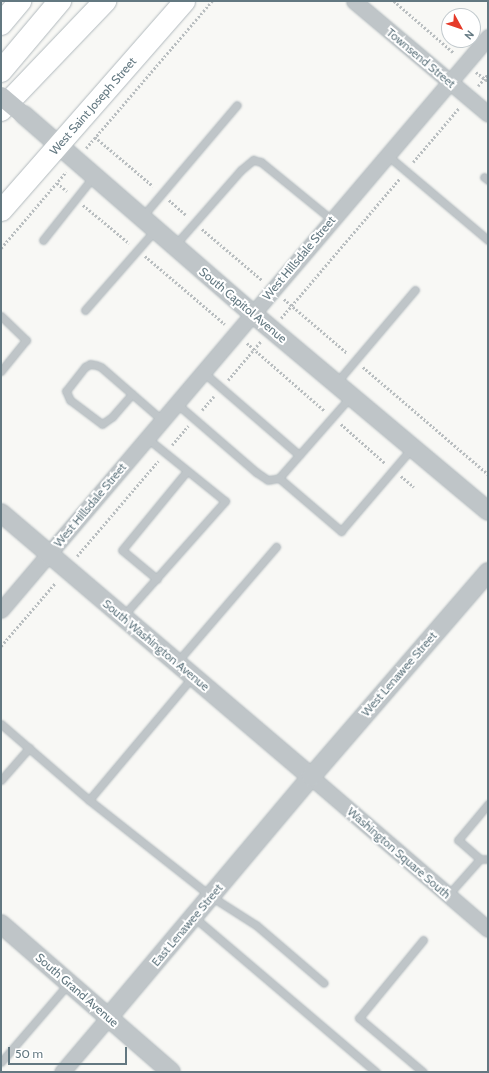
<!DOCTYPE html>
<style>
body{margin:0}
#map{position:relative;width:489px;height:1073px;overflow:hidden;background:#f8f8f5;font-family:Cabin,sans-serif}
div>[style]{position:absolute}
.path>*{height:2.5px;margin-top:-1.25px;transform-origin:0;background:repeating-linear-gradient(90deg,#b9bec0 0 2px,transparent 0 4px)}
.roads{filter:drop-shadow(0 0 1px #b1b9bd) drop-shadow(0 0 1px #b1b9bd)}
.service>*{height:7px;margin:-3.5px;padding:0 3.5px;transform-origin:3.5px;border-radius:3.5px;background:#bfc5c8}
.minor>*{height:15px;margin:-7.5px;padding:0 7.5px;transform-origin:7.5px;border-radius:7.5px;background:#bfc5c8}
.tertiary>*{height:18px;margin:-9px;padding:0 9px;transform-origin:9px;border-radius:9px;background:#bfc5c8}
.secondary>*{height:21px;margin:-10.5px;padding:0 10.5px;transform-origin:10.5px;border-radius:10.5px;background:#fff}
.motorway>*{height:22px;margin:-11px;padding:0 11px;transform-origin:11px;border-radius:11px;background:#fff}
.tertiary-bridge>*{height:18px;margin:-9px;padding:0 9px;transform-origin:9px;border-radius:9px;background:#bfc5c8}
span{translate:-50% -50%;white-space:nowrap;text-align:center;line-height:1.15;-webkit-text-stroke:4px #fff;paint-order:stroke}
.street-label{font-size:12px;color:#637881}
.frame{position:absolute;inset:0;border:2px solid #637881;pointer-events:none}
.north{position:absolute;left:441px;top:8px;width:40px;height:40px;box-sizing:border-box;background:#fff;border:1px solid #c1c9cd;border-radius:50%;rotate:130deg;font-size:11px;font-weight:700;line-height:16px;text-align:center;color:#637881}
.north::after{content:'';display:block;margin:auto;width:14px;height:18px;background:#e53a29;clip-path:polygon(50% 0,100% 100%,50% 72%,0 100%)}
.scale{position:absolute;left:8px;top:1047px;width:119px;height:18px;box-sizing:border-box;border:2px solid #637881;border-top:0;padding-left:5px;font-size:12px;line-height:14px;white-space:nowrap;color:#637881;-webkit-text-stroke:3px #fff;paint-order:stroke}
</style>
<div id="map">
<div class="path">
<i style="left:394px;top:1px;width:79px;rotate:40.9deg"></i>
<i style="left:476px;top:72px;width:15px;rotate:37deg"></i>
<i style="left:478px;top:86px;width:16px;rotate:-50deg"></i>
<i style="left:95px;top:137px;width:76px;rotate:40.2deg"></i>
<i style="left:86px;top:148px;width:194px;rotate:-49.4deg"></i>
<i style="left:413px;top:162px;width:71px;rotate:-49.6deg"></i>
<i style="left:57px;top:183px;width:13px;rotate:39deg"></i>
<i style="left:169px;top:200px;width:23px;rotate:41deg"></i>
<i style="left:83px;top:205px;width:60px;rotate:39.6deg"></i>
<i style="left:202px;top:229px;width:79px;rotate:40.4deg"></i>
<i style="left:1px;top:248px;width:100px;rotate:-49.5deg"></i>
<i style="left:145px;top:256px;width:105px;rotate:40.4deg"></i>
<i style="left:284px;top:299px;width:83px;rotate:40.6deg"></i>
<i style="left:281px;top:318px;width:184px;rotate:-49.6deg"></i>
<i style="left:247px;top:343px;width:103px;rotate:41.1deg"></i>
<i style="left:363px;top:367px;width:165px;rotate:40.6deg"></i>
<i style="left:228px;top:380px;width:51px;rotate:-49.8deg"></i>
<i style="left:202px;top:410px;width:18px;rotate:-49deg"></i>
<i style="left:341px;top:424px;width:59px;rotate:41.6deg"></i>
<i style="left:172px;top:445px;width:25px;rotate:-50deg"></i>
<i style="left:401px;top:476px;width:17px;rotate:40deg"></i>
<i style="left:77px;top:556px;width:125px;rotate:-49.5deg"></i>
<i style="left:1px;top:646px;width:84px;rotate:-49.3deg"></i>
</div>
<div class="roads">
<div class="service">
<i style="left:387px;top:155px;width:132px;rotate:40.1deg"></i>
<i style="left:484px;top:177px;width:5px;rotate:37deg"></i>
<i style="left:141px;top:218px;width:148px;rotate:-49.7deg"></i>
<i style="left:43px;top:240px;width:80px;rotate:-51.6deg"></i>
<i style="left:175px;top:245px;width:100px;rotate:-48.7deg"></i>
<i style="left:241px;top:170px;width:16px;rotate:-40deg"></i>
<i style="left:253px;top:160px;width:8px;rotate:14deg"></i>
<i style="left:261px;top:162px;width:92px;rotate:39.2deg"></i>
<i style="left:85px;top:310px;width:106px;rotate:-48.8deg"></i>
<i style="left:1px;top:316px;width:35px;rotate:44deg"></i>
<i style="left:26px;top:340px;width:40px;rotate:129deg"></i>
<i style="left:203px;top:372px;width:127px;rotate:40.8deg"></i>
<i style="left:336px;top:383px;width:122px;rotate:-49.7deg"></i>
<i style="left:132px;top:394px;width:30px;rotate:131deg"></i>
<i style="left:112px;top:417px;width:12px;rotate:145deg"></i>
<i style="left:102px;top:424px;width:40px;rotate:-143deg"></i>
<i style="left:70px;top:400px;width:10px;rotate:-114deg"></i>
<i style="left:66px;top:391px;width:31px;rotate:-52deg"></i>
<i style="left:85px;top:367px;width:6px;rotate:-31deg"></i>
<i style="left:90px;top:364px;width:6px;rotate:9deg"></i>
<i style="left:96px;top:365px;width:5px;rotate:22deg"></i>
<i style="left:101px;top:367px;width:81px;rotate:41deg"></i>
<i style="left:351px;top:396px;width:109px;rotate:131.3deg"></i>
<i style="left:279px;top:478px;width:82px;rotate:40.5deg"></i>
<i style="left:341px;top:531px;width:109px;rotate:-49.5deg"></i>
<i style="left:176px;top:403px;width:106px;rotate:40.8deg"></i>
<i style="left:256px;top:472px;width:14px;rotate:34deg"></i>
<i style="left:268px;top:480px;width:11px;rotate:-10deg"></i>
<i style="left:157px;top:579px;width:45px;rotate:-140.4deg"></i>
<i style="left:122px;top:550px;width:102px;rotate:-50.6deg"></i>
<i style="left:123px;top:616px;width:154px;rotate:-48.4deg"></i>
<i style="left:225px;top:501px;width:100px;rotate:-141.1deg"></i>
<i style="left:177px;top:662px;width:152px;rotate:-49.3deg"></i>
<i style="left:1px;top:724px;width:116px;rotate:40.8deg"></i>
<i style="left:89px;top:800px;width:162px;rotate:-50deg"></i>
<i style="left:1px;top:780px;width:43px;rotate:-48.8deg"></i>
<i style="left:89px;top:800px;width:157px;rotate:38.3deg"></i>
<i style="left:212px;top:897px;width:52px;rotate:32.5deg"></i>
<i style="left:256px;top:925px;width:89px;rotate:40.5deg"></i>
<i style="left:480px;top:859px;width:29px;rotate:-139deg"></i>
<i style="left:458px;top:840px;width:47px;rotate:-50.2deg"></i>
<i style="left:448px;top:895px;width:48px;rotate:-48.4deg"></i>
<i style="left:480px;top:859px;width:8px"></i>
<i style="left:195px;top:918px;width:238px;rotate:40.4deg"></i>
<i style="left:1px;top:1062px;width:104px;rotate:-49.3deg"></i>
<i style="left:423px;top:1072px;width:84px;rotate:-139.8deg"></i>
<i style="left:359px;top:1018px;width:101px;rotate:-50.6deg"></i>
</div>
<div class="minor">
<i style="left:354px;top:1px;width:175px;rotate:40.1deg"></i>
<i style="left:1px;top:610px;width:752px;rotate:-49.64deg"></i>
<i style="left:311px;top:777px;width:233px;rotate:40.7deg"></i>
<i style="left:62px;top:1072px;width:71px;rotate:-49.6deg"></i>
</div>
<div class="tertiary">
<i style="left:24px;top:115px;width:302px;rotate:41deg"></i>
<i style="left:252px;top:313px;width:308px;rotate:40deg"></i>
<i style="left:1px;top:513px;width:407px;rotate:40.4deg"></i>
<i style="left:1px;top:924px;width:225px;rotate:41deg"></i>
<i style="left:108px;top:1018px;width:315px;rotate:-49.9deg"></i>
<i style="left:311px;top:777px;width:271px;rotate:-49.2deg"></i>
</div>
<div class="secondary">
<i style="left:1px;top:210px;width:278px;rotate:-48.8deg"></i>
</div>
<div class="motorway">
<i style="left:1px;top:24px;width:30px;rotate:-50deg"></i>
<i style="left:1px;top:71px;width:92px;rotate:-49.9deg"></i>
<i style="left:1px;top:110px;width:151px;rotate:-46.3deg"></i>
</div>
</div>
<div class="tertiary-bridge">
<i style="left:1px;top:96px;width:30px;rotate:40deg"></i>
</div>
<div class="street-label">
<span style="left:421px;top:58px;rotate:40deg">Townsend Street</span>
<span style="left:93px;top:106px;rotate:-49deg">West Saint Joseph Street</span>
<span style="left:299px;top:258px;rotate:-50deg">West Hillsdale Street</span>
<span style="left:243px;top:305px;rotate:40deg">South Capitol Avenue</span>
<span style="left:90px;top:505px;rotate:-50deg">West Hillsdale Street</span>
<span style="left:156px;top:645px;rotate:40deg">South Washington Avenue</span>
<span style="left:399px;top:674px;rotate:-49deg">West Lenawee Street</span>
<span style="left:399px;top:853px;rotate:41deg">Washington Square South</span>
<span style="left:187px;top:925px;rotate:-50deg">East Lenawee Street</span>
<span style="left:77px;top:990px;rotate:41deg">South Grand Avenue</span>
</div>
<div class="frame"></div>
<div class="north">N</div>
<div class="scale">50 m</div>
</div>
